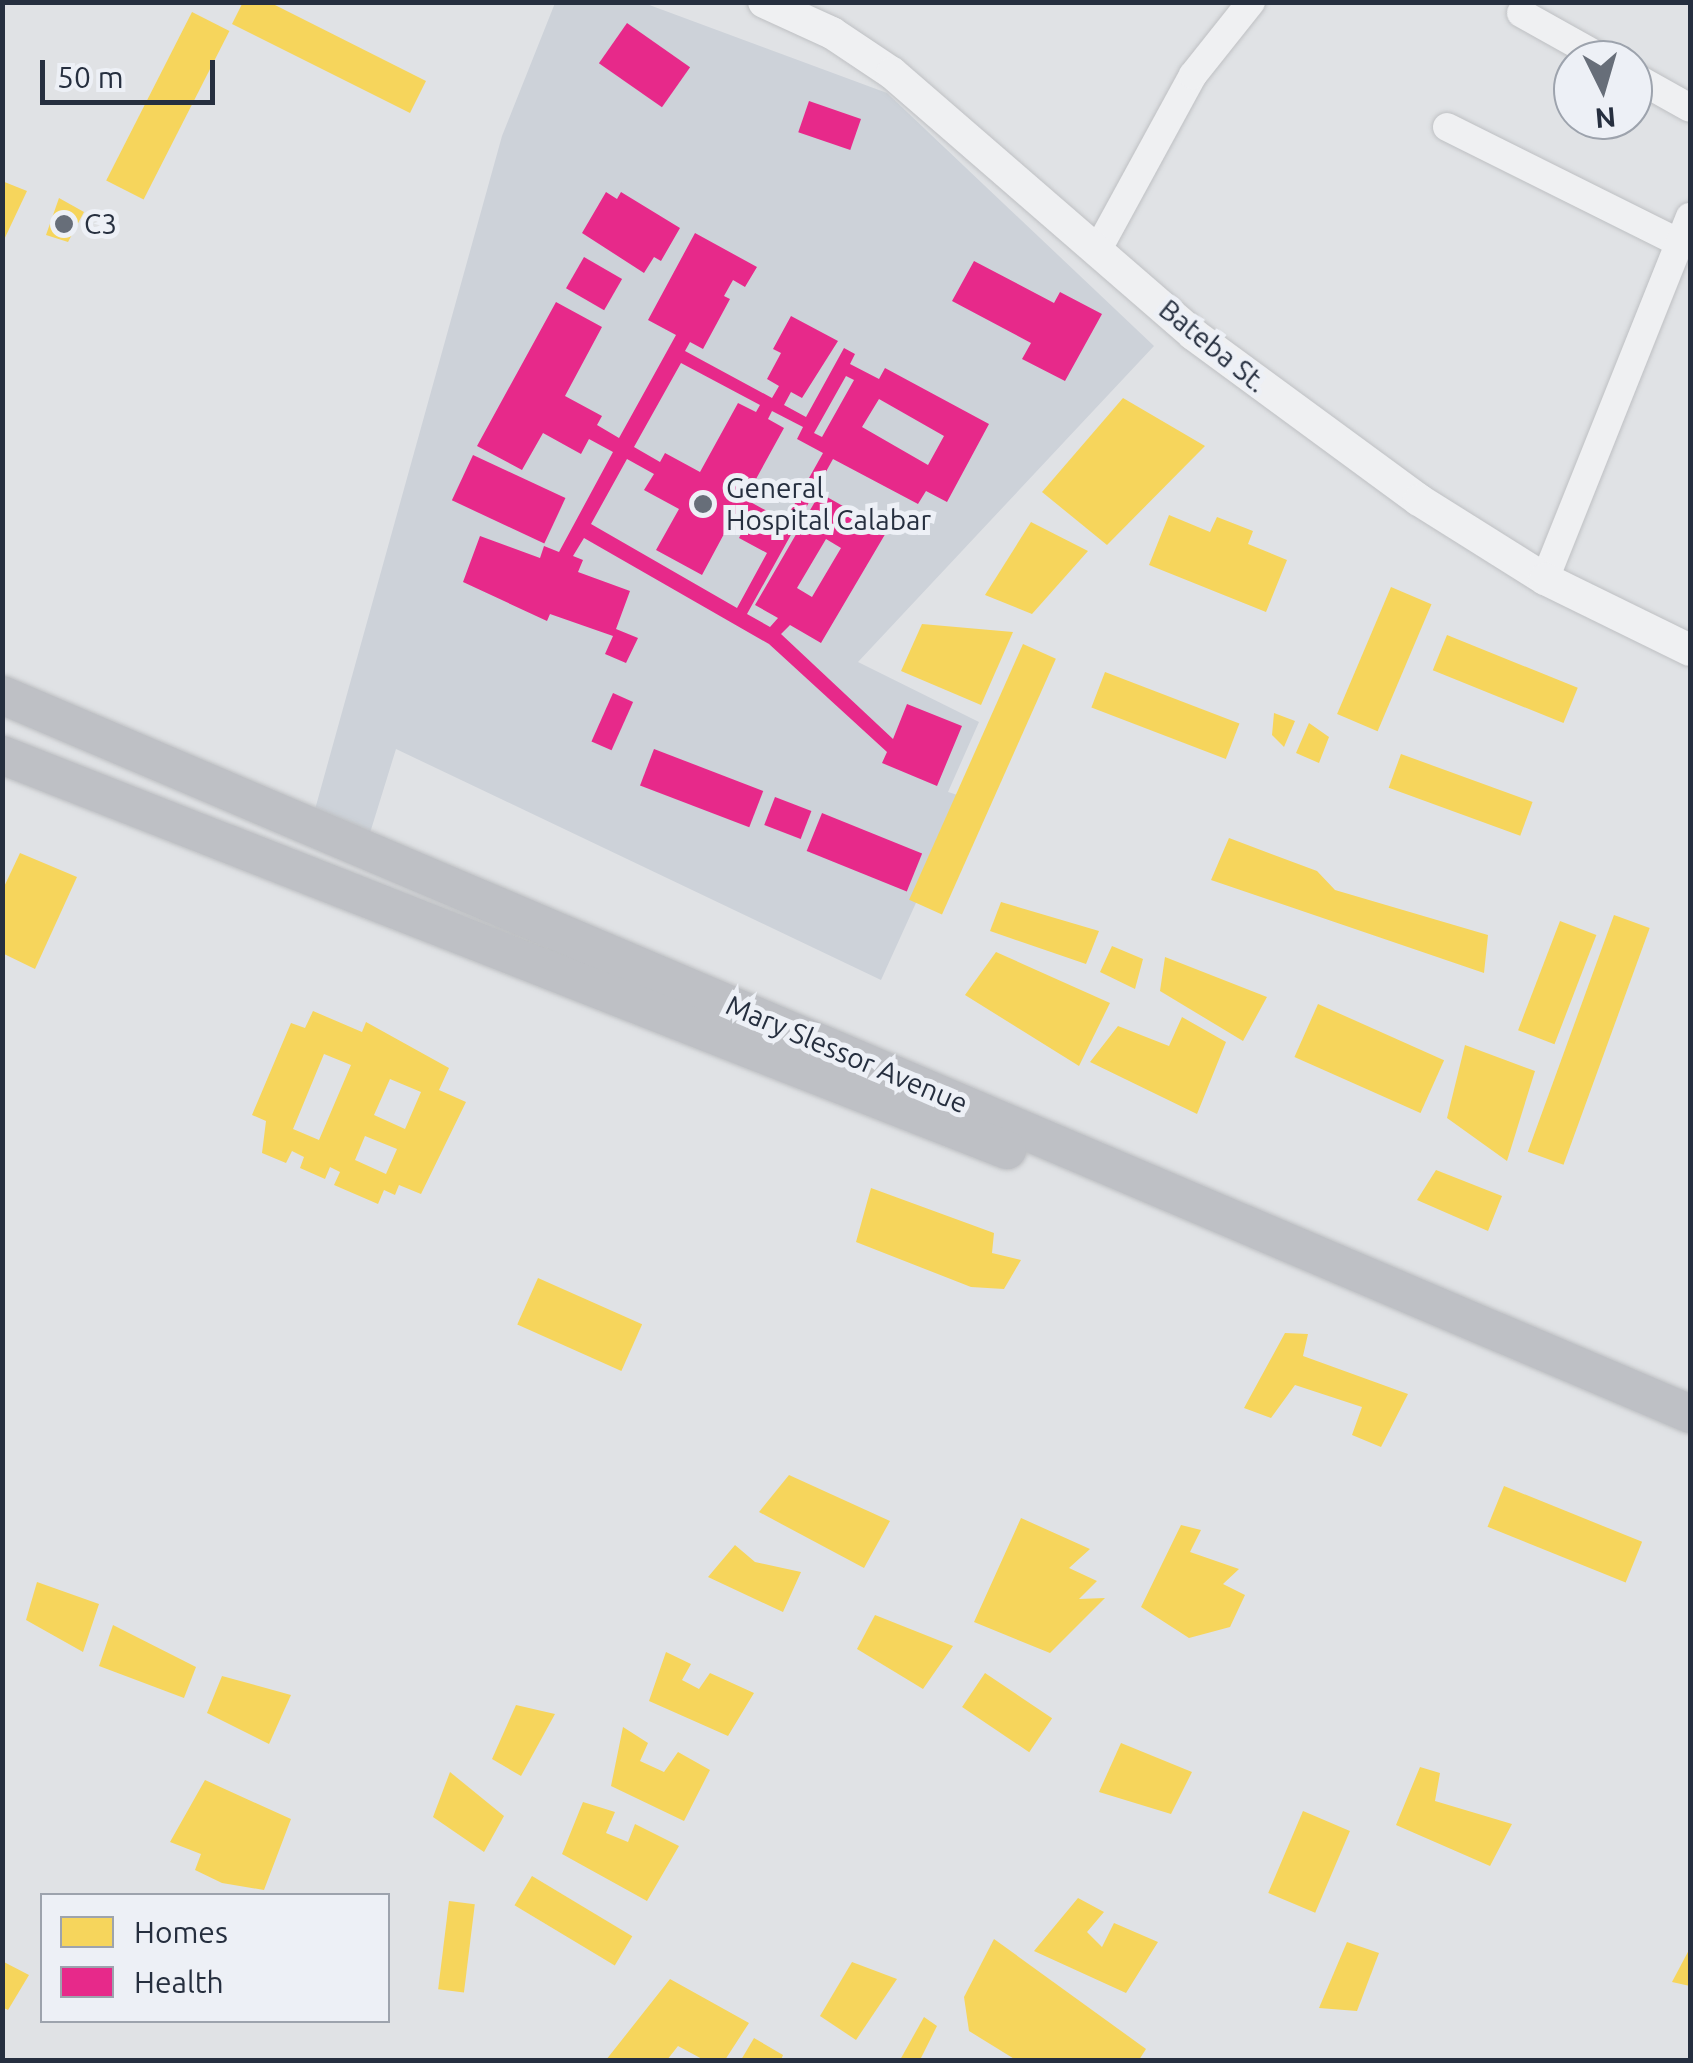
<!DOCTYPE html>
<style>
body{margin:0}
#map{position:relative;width:1693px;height:2063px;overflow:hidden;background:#e0e2e5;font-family:Ubuntu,sans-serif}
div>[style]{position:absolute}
.built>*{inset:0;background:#cdd2d9}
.homes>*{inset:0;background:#f6d55c;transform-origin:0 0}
.health>*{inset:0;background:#e7298a;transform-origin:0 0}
.roads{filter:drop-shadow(0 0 2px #bec0c3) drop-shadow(0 0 2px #bec0c3)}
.minor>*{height:28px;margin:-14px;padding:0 14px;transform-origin:14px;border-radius:14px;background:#eff0f2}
.tertiary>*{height:32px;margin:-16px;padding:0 16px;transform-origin:16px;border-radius:16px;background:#eff0f2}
.secondary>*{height:38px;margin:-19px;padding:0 19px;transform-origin:19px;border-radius:19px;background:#bec0c5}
.dots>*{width:28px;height:28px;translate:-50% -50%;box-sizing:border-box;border:5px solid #edf0f6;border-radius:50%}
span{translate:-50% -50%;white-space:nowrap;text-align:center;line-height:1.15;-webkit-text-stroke:10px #edf0f6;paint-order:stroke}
.poi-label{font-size:28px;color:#262f3f}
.left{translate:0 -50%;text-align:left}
.street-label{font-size:28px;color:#262f3f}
.frame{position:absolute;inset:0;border:5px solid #262f3f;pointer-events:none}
.legend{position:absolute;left:40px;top:1893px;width:350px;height:130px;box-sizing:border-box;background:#edf0f6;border:2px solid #9da3ad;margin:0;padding:12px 18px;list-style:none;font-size:30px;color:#262f3f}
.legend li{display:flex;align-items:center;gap:20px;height:50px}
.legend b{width:50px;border:2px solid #9da3ad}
.north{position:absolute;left:1553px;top:40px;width:100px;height:100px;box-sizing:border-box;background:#edf0f6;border:2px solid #9da3ad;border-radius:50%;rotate:175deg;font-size:28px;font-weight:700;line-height:40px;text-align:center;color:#262f3f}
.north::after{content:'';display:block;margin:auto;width:35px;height:45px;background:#676e79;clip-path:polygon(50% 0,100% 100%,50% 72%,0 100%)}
.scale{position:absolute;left:40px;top:60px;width:175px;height:45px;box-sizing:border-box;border:5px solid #262f3f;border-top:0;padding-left:12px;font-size:30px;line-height:35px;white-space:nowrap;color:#262f3f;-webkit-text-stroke:8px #edf0f6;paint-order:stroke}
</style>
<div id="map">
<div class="built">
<i style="clip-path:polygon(555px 3px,644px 3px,887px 93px,1154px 346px,858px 662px,979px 722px,948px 792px,964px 797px,881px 980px,396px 749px,370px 833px,314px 813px,502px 136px)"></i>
</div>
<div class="homes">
<i style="clip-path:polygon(243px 2px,269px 2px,426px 81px,410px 113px,232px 24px)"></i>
<i style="left:192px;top:12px;width:42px;height:189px;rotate:27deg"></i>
<i style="clip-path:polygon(2px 181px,27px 191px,2px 244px)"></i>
<i style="clip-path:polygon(59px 198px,84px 212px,68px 242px,46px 235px)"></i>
<i style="clip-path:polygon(1123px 398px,1205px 446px,1107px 545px,1042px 492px)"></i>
<i style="clip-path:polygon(1169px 515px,1210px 532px,1217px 517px,1253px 531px,1248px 544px,1287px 560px,1266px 612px,1149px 565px)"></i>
<i style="clip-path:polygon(1031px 522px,1088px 551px,1032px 614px,985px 595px)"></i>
<i style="left:1391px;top:587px;width:44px;height:138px;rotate:23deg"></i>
<i style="clip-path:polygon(922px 624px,1013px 632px,981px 705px,901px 671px)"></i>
<i style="left:1447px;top:635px;width:141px;height:38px;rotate:22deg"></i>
<i style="left:1023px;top:644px;width:36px;height:280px;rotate:24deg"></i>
<i style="left:1105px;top:672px;width:144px;height:38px;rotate:21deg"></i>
<i style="clip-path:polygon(1274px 713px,1295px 721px,1284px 747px,1272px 735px)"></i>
<i style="clip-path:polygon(1309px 723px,1329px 737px,1319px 763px,1296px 753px)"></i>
<i style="left:1401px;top:754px;width:140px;height:36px;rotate:20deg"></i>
<i style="clip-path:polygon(1229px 838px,1317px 871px,1335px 890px,1488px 935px,1484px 973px,1211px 880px)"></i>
<i style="clip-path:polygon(20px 853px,77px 877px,35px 969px,2px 953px,2px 891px)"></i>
<i style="clip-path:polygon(1001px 902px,1099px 931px,1086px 964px,990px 931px)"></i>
<i style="left:1614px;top:915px;width:38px;height:252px;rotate:20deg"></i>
<i style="left:1560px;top:921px;width:39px;height:117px;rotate:21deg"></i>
<i style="clip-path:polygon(1112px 946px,1143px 959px,1135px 989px,1100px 972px)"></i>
<i style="clip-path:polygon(996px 952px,1110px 1003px,1079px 1066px,965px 995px)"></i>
<i style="clip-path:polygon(1165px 957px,1267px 997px,1243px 1041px,1160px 991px)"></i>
<i style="left:1318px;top:1004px;width:138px;height:58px;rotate:24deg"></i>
<i style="clip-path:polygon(evenodd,313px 1011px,362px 1032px,366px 1022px,449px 1068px,439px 1090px,466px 1102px,421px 1194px,399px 1185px,395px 1195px,384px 1190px,378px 1204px,334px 1185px,340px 1172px,330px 1167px,325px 1179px,300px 1168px,304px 1157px,292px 1151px,286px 1163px,262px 1153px,266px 1121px,252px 1115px,291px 1023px,305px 1028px,313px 1011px,324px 1054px,351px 1065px,319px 1140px,293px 1129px,324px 1054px,313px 1011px,390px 1079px,421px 1092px,405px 1129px,374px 1115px,390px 1079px,313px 1011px,365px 1136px,397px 1149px,386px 1174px,355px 1160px,365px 1136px)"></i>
<i style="clip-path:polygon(1182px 1017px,1226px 1042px,1197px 1114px,1090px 1062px,1118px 1026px,1169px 1046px)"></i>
<i style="clip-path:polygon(1465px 1045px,1535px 1071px,1507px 1161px,1447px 1118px)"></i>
<i style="clip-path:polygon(1436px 1170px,1502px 1196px,1488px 1231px,1417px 1200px)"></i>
<i style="clip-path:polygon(871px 1188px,994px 1233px,992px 1253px,1021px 1260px,1004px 1289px,971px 1287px,856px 1242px)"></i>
<i style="left:538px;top:1278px;width:114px;height:51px;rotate:24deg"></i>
<i style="clip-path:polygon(1285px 1333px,1308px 1334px,1303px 1356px,1408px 1394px,1381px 1447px,1352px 1435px,1362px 1407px,1295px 1385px,1271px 1418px,1244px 1408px)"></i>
<i style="clip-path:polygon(789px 1475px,890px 1521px,864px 1568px,759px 1512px)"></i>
<i style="left:1504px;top:1486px;width:149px;height:44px;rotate:22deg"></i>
<i style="clip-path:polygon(1021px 1518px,1090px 1549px,1069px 1568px,1097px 1581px,1079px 1599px,1105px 1598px,1050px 1653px,974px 1622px)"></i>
<i style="clip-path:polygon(1181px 1525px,1201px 1530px,1190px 1552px,1239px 1569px,1223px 1584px,1245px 1595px,1230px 1627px,1189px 1638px,1141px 1607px)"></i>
<i style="clip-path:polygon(735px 1545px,755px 1562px,801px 1572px,783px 1612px,708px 1577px)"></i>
<i style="clip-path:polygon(37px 1582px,99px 1604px,83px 1652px,26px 1620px)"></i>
<i style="clip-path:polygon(875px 1615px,953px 1646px,923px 1689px,857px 1649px)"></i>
<i style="clip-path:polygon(113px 1625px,196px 1667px,184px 1698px,99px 1666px)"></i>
<i style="clip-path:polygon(666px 1652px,691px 1664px,682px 1680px,699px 1689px,710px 1673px,754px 1693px,728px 1736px,649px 1701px)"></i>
<i style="left:985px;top:1673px;width:81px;height:41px;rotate:34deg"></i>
<i style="clip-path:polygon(222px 1676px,291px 1695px,269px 1744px,207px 1713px)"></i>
<i style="clip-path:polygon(516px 1705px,555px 1714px,521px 1776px,492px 1759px)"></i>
<i style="clip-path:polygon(623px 1727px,648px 1743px,640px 1761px,664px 1772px,678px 1752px,710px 1770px,684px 1821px,611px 1786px)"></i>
<i style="clip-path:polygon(1121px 1743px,1192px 1772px,1171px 1814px,1099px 1792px)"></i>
<i style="clip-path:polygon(1420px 1767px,1440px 1773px,1435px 1801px,1512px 1824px,1490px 1866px,1396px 1825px)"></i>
<i style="clip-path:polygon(450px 1772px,504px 1816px,484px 1852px,433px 1817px)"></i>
<i style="clip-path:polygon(205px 1780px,291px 1819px,264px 1890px,222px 1883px,195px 1870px,201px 1854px,170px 1842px)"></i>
<i style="clip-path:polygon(583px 1802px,615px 1812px,606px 1833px,628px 1842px,635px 1824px,679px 1846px,647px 1901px,562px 1854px)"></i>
<i style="left:1303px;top:1811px;width:51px;height:89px;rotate:23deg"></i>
<i style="left:532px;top:1876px;width:117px;height:34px;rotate:31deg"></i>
<i style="clip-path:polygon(1078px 1898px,1104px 1912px,1087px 1932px,1102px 1947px,1114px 1923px,1158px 1942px,1126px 1993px,1034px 1951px)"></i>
<i style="left:449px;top:1901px;width:26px;height:89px;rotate:7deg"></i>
<i style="clip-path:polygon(994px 1939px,1146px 2049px,1139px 2060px,1016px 2060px,969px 2031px,964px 1997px)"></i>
<i style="clip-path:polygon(1347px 1942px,1379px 1953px,1357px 2011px,1319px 2008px)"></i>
<i style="clip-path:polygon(1690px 1948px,1690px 1986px,1672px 1982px)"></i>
<i style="clip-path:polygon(2px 1961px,29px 1975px,8px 2010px,2px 2007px)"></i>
<i style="clip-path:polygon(852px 1962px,897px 1979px,856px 2040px,820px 2016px)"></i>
<i style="clip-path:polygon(670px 1979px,749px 2023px,725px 2060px,704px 2060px,678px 2046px,667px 2060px,606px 2060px)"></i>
<i style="clip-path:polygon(924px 2017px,937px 2026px,920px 2060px,900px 2060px)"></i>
<i style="clip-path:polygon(754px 2038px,783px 2055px,781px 2060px,741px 2060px)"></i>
</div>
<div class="health">
<i style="left:627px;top:23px;width:77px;height:49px;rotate:35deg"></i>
<i style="left:809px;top:101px;width:55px;height:33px;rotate:19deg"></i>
<i style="clip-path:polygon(606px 192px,617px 199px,621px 192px,680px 228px,661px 261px,654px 257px,644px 273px,582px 233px)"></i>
<i style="clip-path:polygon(evenodd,695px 233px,757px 267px,745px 287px,733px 280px,724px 296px,730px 299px,703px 349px,690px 342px,685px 351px,772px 398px,779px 386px,767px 379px,781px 353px,773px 349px,791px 316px,838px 341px,802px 398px,791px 392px,784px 405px,806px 417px,844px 348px,855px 354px,850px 364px,879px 379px,885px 368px,989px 424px,947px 502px,926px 491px,918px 504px,833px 459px,747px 614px,770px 627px,778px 618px,755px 605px,820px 493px,887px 531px,821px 643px,790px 625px,781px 634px,893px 739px,907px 704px,962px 726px,937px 786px,882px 763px,887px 752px,769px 644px,584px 538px,573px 556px,583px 560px,578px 572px,630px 591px,616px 629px,638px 638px,626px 663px,605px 654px,613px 636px,550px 614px,547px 621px,463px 582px,480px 536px,540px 558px,544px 546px,559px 552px,613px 452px,589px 439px,581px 454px,543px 433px,522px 470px,477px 446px,556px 302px,602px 327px,565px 396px,602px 416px,597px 425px,619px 438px,676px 335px,648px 320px,695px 233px,681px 363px,760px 405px,756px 412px,738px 403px,700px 472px,665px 453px,660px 462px,634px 447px,681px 363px,695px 233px,846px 376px,854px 380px,822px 437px,814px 433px,846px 376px,695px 233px,879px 399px,944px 436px,928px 465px,862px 427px,879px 399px,695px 233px,772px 411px,803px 427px,797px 439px,823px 453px,785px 521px,745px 499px,784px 428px,768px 419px,772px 411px,695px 233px,627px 459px,654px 474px,644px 490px,679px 509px,656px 550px,702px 575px,732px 519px,745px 526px,739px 538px,767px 553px,737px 608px,591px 524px,627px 459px,695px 233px,826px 539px,841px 548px,812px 597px,797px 588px,826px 539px)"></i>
<i style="left:584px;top:257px;width:44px;height:36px;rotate:30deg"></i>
<i style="clip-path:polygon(974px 261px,1054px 303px,1060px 292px,1102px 314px,1065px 381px,1022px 359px,1031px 343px,952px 301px)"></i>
<i style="left:473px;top:455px;width:102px;height:50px;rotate:25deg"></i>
<i style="left:613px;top:693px;width:22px;height:53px;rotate:24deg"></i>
<i style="left:654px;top:749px;width:117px;height:39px;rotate:21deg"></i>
<i style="left:775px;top:797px;width:39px;height:30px;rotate:21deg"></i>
<i style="left:822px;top:813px;width:108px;height:41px;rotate:22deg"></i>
</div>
<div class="roads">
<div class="minor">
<i style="left:1521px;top:13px;width:96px;rotate:29.2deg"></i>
<i style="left:1633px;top:76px;width:65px;rotate:29.3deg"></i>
<i style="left:1447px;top:127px;width:260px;rotate:26.5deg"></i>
<i style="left:1097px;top:251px;width:200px;rotate:-61.4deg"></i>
<i style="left:1193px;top:75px;width:93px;rotate:-51.5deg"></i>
<i style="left:1545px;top:579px;width:390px;rotate:-68.2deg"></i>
</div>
<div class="tertiary">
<i style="left:764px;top:2px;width:75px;rotate:24.5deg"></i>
<i style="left:832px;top:33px;width:72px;rotate:33.7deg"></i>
<i style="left:892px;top:73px;width:398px;rotate:40.9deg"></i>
<i style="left:1193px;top:334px;width:280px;rotate:36.3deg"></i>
<i style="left:1419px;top:500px;width:149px;rotate:32.1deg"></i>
<i style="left:1545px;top:579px;width:161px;rotate:26.1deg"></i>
</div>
<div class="secondary">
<i style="left:2px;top:695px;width:1835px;rotate:23.07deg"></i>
<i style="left:2px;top:755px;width:1080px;rotate:21.46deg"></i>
</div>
</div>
<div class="dots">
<i style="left:64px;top:224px;background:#676e79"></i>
<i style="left:703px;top:504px;background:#676e79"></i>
</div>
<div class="poi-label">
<span class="left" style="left:84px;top:224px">C3</span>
<span class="left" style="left:726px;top:504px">General<br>Hospital Calabar</span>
</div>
<div class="street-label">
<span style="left:1213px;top:346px;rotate:39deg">Bateba St.</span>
<span style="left:847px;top:1054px;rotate:23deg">Mary Slessor Avenue</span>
</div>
<div class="frame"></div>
<ul class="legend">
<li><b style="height:28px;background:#f6d55c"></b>Homes</li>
<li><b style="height:28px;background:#e7298a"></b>Health</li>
</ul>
<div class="north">N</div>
<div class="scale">50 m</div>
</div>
